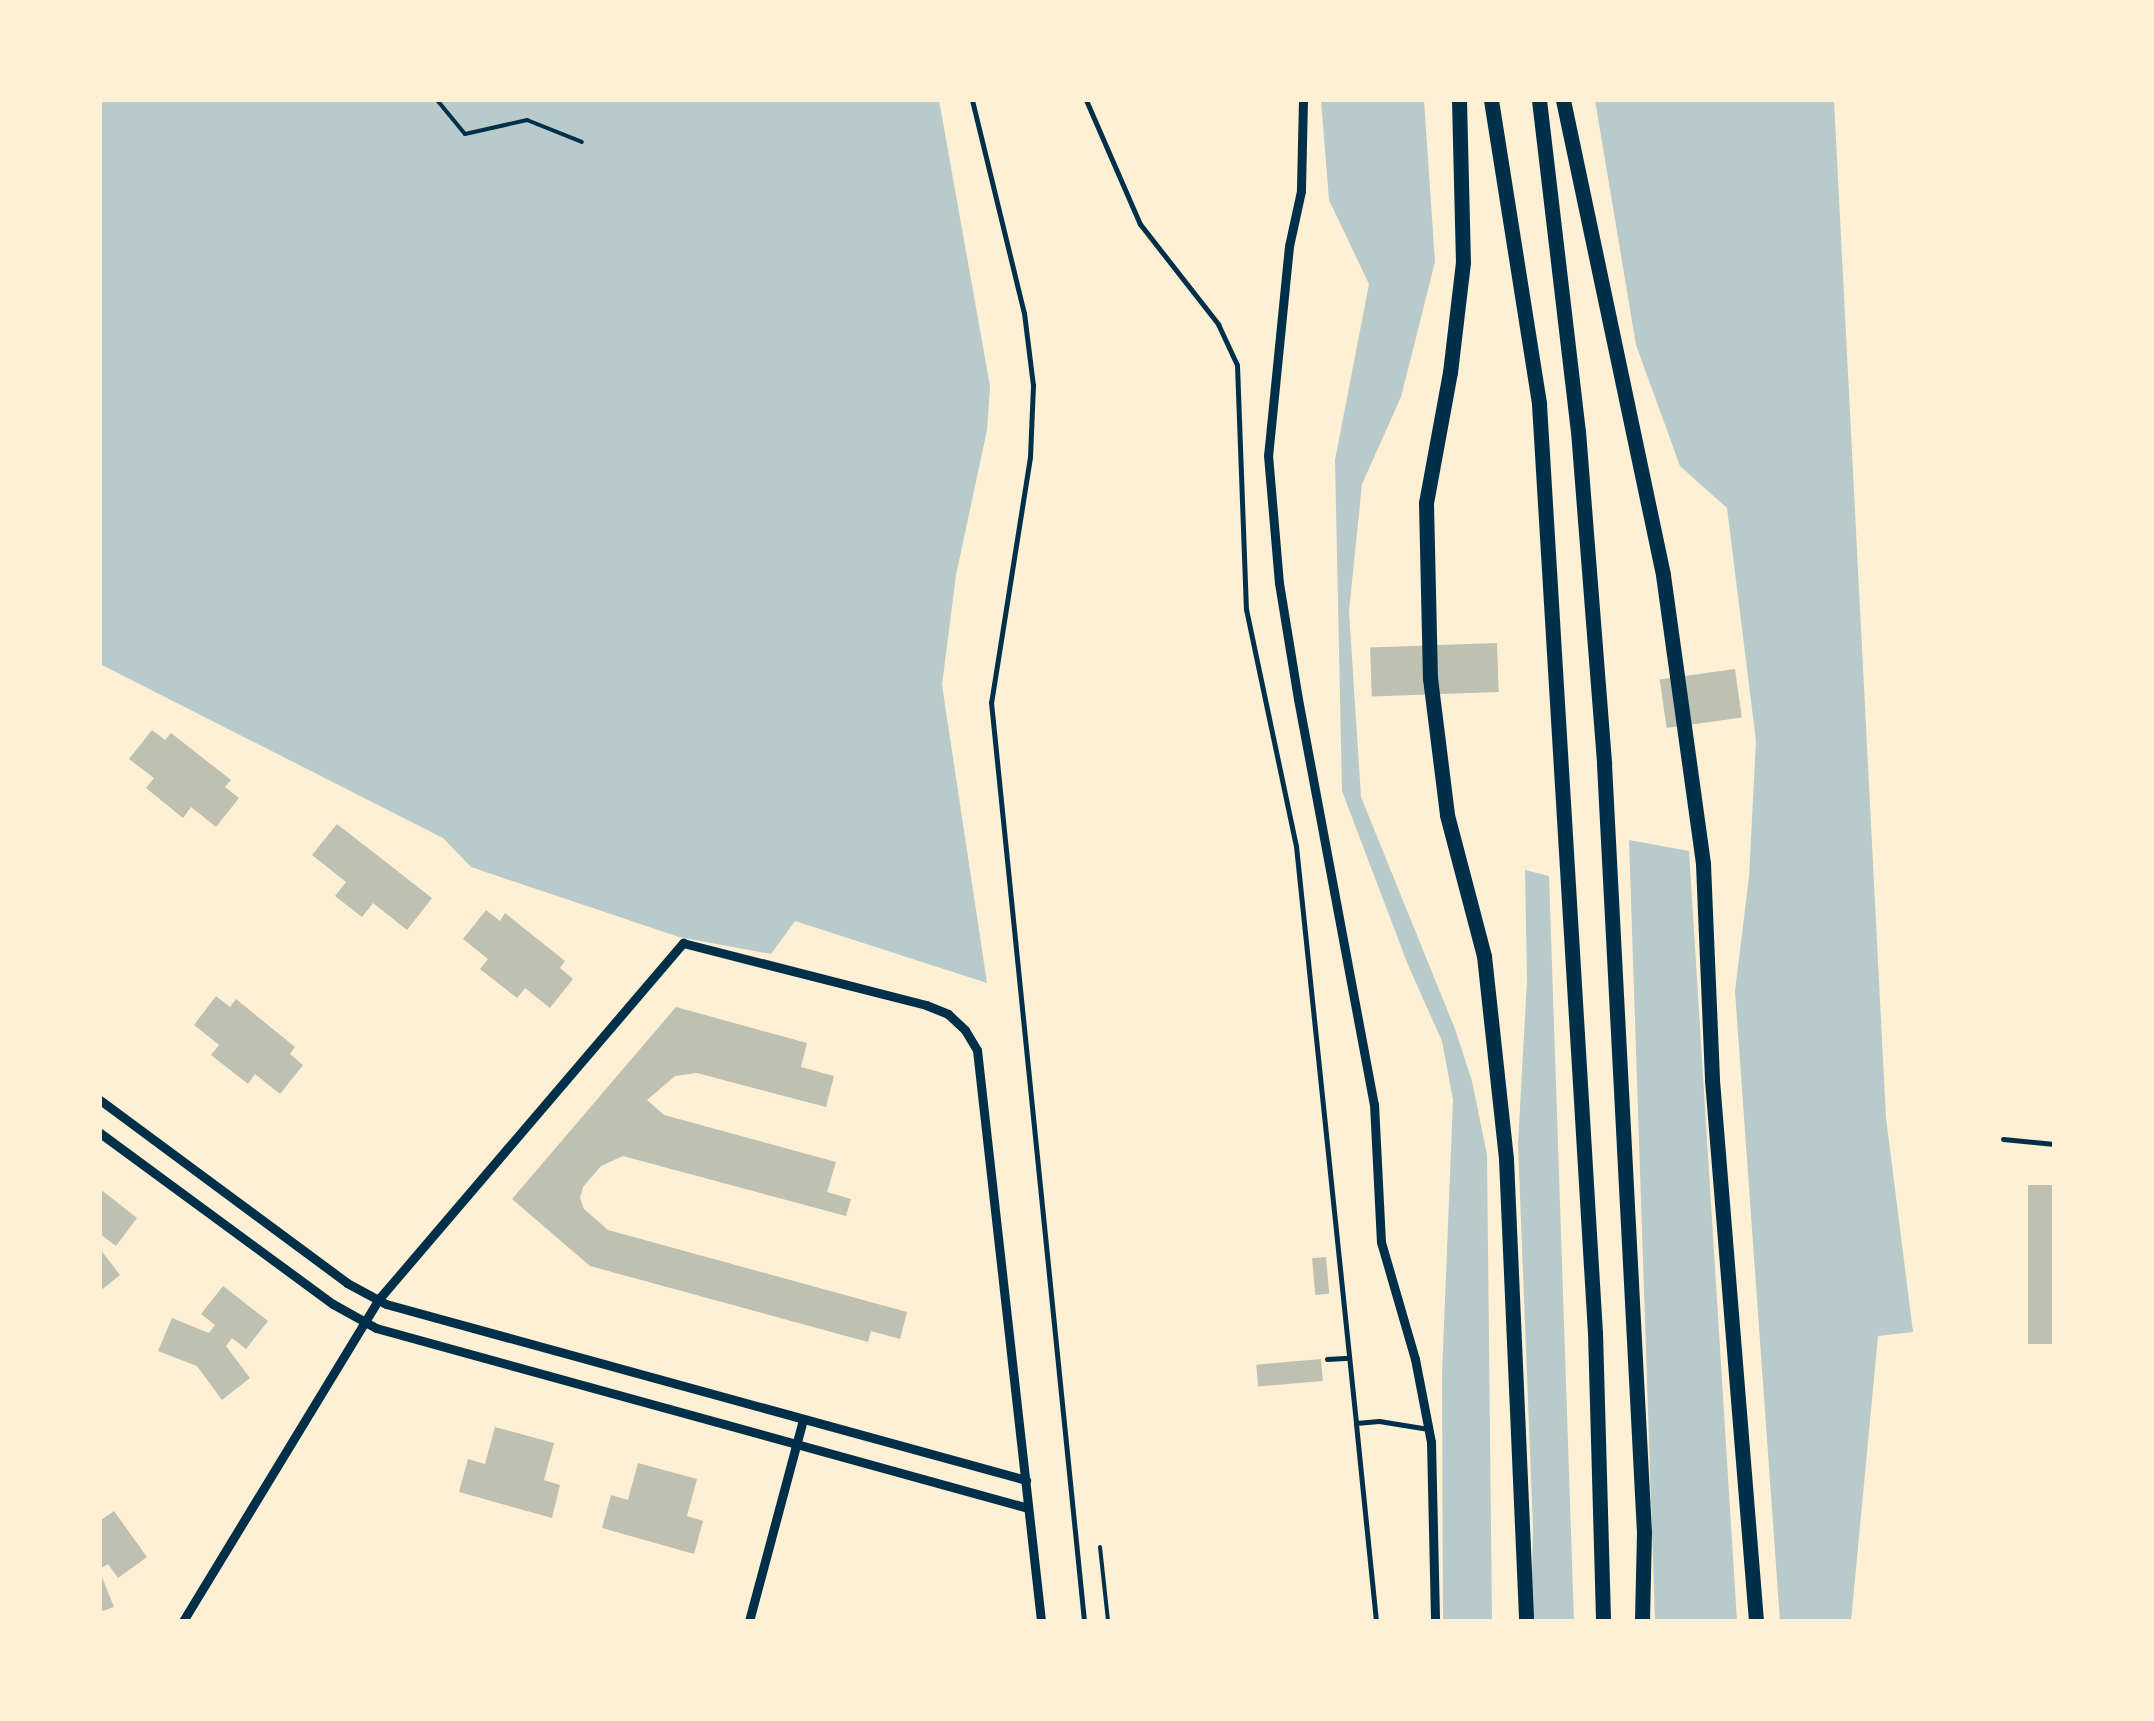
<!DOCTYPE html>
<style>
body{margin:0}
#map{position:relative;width:2154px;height:1721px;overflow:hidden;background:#fdf0d5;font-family:"Noto Sans",sans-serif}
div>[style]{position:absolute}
.green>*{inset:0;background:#b9caca}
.building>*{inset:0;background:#bec0b2;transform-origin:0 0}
.path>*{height:4px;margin:-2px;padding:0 2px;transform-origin:2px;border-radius:2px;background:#003049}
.service>*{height:5px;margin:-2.5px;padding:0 2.5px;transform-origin:2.5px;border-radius:2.5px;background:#003049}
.minor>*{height:9px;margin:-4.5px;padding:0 4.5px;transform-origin:4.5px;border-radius:4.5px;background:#003049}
.motorway>*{height:15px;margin:-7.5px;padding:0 7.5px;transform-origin:7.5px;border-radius:7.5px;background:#003049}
span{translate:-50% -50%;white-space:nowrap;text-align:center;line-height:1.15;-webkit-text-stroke:9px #fdf0d5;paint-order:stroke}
.frame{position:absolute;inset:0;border:102px solid #fdf0d5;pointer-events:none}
</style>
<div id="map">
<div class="green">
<i style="clip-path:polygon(100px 100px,939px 100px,990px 386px,987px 430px,956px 575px,942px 685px,987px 983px,795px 921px,771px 954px,679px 937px,471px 867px,443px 838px,100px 664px)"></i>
<i style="clip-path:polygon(1321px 100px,1424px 100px,1435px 262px,1401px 397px,1362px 484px,1349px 611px,1361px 797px,1455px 1029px,1472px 1081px,1487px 1155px,1492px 1621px,1443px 1621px,1442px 1374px,1453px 1100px,1442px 1041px,1408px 965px,1342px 791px,1335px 460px,1369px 284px,1329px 200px)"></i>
<i style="clip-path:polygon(1595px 100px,1834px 100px,1886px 1118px,1913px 1332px,1878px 1336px,1851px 1621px,1780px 1621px,1735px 991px,1749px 877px,1756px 741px,1727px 508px,1680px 466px,1636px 345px)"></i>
<i style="clip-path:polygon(1629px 840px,1689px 851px,1737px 1621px,1655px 1621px)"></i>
<i style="clip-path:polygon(1525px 870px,1549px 876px,1574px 1621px,1531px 1621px,1533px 1529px,1518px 1145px,1527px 980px)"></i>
</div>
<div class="building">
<i style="left:1497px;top:643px;width:49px;height:127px;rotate:88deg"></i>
<i style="left:1735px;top:669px;width:49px;height:76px;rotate:82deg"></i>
<i style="clip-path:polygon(152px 730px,165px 740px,171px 733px,231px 780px,225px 787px,239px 798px,216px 827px,191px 807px,183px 818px,146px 788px,154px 778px,129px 759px)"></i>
<i style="clip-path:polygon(337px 824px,432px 898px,407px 930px,373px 903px,362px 917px,335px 896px,346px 882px,312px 855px)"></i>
<i style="clip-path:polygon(486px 910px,500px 921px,505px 913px,565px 961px,560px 968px,573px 979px,550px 1008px,525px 988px,517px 998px,480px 969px,488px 959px,463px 939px)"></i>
<i style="clip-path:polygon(216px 996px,230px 1007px,236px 999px,295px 1047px,290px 1054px,303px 1065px,280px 1094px,255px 1074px,248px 1084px,211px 1055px,219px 1045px,194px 1025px)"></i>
<i style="clip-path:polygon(676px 1007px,807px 1043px,801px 1067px,834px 1076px,826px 1107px,697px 1073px,675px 1076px,647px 1100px,664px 1115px,836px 1162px,827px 1192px,851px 1199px,846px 1216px,623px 1156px,601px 1166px,583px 1187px,580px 1198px,584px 1209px,608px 1230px,907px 1312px,900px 1339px,871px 1331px,868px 1342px,590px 1266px,512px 1199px)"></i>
<i style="left:2028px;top:1185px;width:26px;height:159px"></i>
<i style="clip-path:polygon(100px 1189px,137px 1218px,116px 1246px,100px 1234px)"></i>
<i style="clip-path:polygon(100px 1249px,120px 1275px,100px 1291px)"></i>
<i style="left:1326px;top:1257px;width:37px;height:14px;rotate:85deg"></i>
<i style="clip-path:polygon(223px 1286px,268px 1321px,246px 1349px,232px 1338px,226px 1346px,250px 1378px,222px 1400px,197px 1366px,158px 1351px,172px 1318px,209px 1333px,215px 1325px,201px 1314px)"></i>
<i style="left:1321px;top:1359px;width:22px;height:65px;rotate:85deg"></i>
<i style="clip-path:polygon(495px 1427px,554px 1443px,544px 1480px,560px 1485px,552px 1518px,459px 1492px,468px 1459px,485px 1464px)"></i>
<i style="clip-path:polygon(638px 1463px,697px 1479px,687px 1516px,703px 1521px,694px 1554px,602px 1528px,611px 1495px,628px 1500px)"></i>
<i style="clip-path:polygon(114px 1511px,147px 1557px,118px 1578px,108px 1564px,100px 1569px,100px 1521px)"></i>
<i style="clip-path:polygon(100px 1572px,114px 1607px,100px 1612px)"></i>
</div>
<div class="path">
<i style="left:437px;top:100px;width:44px;rotate:50.5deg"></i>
<i style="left:465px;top:134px;width:64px;rotate:-12.7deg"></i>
<i style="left:527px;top:120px;width:59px;rotate:21.8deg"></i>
<i style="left:1100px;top:1547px;width:74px;rotate:83.8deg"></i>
</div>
<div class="service">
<i style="left:972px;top:100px;width:219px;rotate:76.3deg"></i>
<i style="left:1024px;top:313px;width:73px;rotate:82.9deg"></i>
<i style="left:1033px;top:385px;width:72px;rotate:92.4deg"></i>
<i style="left:1030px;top:457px;width:248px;rotate:99deg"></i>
<i style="left:991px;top:702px;width:924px;rotate:84.22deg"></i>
<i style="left:1086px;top:100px;width:135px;rotate:66.5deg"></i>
<i style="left:1140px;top:224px;width:127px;rotate:52deg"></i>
<i style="left:1218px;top:324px;width:45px;rotate:65.1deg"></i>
<i style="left:1237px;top:365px;width:244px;rotate:87.9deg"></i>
<i style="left:1246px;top:609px;width:242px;rotate:78.1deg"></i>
<i style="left:1296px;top:846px;width:580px;rotate:84.06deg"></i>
<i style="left:2003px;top:1139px;width:51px;rotate:5.6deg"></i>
<i style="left:1327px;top:1359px;width:22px;rotate:-3deg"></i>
<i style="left:1376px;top:1621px;width:199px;rotate:-95.8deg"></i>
<i style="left:1356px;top:1423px;width:23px;rotate:-5deg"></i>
<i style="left:1379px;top:1421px;width:50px;rotate:9.3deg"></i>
</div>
<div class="minor">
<i style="left:1303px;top:100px;width:91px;rotate:91.3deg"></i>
<i style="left:1301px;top:191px;width:56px;rotate:102.3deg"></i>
<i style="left:1289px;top:246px;width:210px;rotate:95.7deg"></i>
<i style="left:1268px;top:455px;width:128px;rotate:85.1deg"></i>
<i style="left:1279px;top:583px;width:118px;rotate:80.7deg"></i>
<i style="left:1298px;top:699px;width:412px;rotate:79.4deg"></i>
<i style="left:1374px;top:1104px;width:138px;rotate:87.1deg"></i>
<i style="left:1381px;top:1242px;width:122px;rotate:73.8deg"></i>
<i style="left:1415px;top:1359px;width:85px;rotate:79.1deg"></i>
<i style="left:1431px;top:1442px;width:179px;rotate:88.7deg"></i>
<i style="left:100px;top:1100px;width:307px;rotate:36.5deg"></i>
<i style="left:347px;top:1283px;width:44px;rotate:28.3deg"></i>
<i style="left:386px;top:1304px;width:664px;rotate:15.38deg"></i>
<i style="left:100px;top:1133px;width:289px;rotate:36.3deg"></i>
<i style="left:333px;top:1304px;width:49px;rotate:29.2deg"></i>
<i style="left:376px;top:1328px;width:676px;rotate:15.43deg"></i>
<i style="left:183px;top:1621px;width:376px;rotate:-58.7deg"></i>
<i style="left:378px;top:1300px;width:470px;rotate:-49.5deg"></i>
<i style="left:683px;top:943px;width:251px;rotate:14.3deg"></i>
<i style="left:926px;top:1005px;width:24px;rotate:22deg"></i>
<i style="left:948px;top:1014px;width:23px;rotate:43deg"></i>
<i style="left:965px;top:1030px;width:23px;rotate:59deg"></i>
<i style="left:977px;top:1050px;width:575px;rotate:83.6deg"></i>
<i style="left:749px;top:1621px;width:208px;rotate:-75deg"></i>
</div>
<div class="motorway">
<i style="left:1459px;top:100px;width:162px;rotate:88.6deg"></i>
<i style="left:1463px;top:262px;width:111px;rotate:96.7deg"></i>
<i style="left:1450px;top:372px;width:133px;rotate:100.4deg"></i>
<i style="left:1426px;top:503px;width:175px;rotate:88.7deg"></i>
<i style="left:1430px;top:678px;width:138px;rotate:82.9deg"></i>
<i style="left:1447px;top:815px;width:146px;rotate:75.3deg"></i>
<i style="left:1484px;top:956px;width:204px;rotate:83.8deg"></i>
<i style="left:1506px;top:1159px;width:462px;rotate:87.5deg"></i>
<i style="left:1491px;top:100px;width:308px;rotate:81deg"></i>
<i style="left:1539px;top:404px;width:930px;rotate:86.55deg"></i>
<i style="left:1595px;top:1332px;width:289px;rotate:88.4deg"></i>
<i style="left:1539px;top:100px;width:333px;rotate:83.3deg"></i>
<i style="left:1578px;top:431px;width:334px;rotate:85.5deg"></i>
<i style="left:1604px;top:764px;width:769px;rotate:87.02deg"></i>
<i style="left:1644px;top:1532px;width:89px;rotate:91.3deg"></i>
<i style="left:1563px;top:100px;width:485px;rotate:78.1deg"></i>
<i style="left:1663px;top:575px;width:292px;rotate:82.1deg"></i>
<i style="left:1703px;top:864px;width:216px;rotate:87.6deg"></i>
<i style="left:1712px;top:1080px;width:543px;rotate:85.35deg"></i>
</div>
<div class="frame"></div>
</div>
